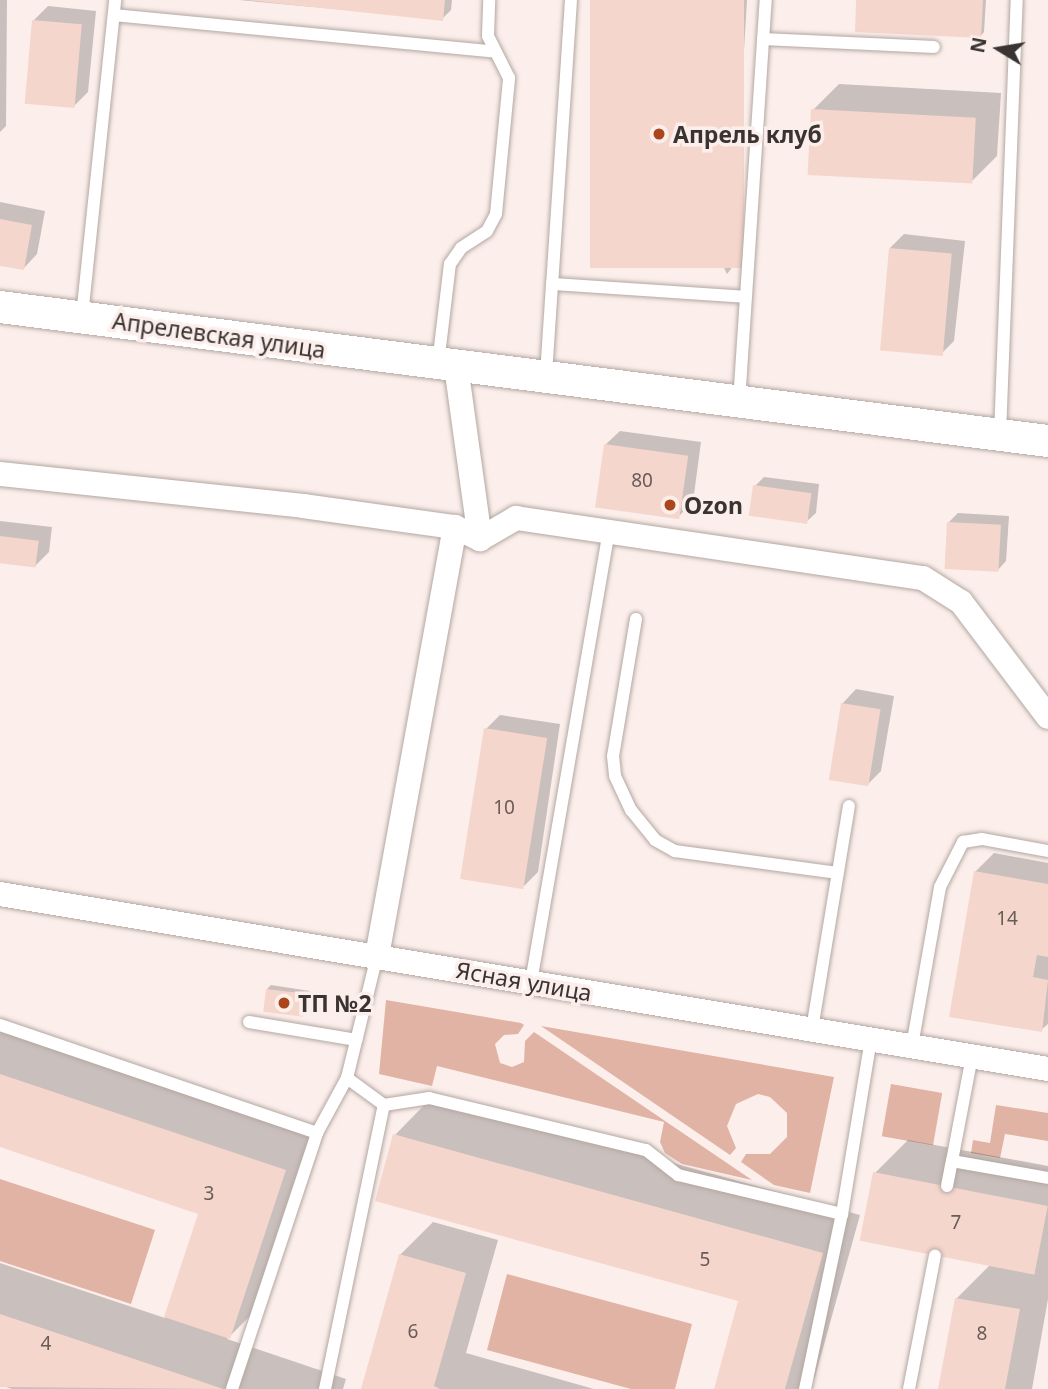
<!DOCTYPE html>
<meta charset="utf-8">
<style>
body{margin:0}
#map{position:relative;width:1048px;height:1389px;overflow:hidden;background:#fcefeb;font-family:"Noto Sans",sans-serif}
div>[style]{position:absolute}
.green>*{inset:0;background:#e0b3a4;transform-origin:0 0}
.shadow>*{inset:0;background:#0003}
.building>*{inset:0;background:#f5d6cc;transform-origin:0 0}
.roads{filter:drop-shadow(0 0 2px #b3a7a2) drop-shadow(0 0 2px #b3a7a2)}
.service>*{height:12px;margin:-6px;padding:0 6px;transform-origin:6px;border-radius:6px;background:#fff}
.minor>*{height:24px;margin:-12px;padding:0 12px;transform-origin:12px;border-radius:12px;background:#fff}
.tertiary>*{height:32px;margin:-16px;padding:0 16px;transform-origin:16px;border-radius:16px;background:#fff}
.dots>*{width:19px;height:19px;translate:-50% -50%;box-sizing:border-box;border:4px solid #fcefeb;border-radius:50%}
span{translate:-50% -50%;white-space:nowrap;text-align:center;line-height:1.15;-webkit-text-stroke:7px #fcefeb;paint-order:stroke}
.number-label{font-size:19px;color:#685c58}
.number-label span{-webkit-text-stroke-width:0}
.poi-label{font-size:23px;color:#393432;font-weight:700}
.left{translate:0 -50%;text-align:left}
.street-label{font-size:23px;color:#393432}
.north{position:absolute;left:964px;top:14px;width:70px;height:70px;-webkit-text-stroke:5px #fcefeb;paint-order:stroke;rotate:281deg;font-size:19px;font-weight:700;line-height:28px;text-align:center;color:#393432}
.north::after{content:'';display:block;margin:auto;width:24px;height:32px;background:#393432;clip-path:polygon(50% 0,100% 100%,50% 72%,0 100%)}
</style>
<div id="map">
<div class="green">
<i style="clip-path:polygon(386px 1000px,521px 1023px,524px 1025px,518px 1034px,504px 1035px,495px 1044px,500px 1063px,512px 1067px,524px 1062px,525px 1041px,534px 1032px,752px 1180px,682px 1164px,665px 1153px,660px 1142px,664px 1122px,437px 1066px,432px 1086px,379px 1074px)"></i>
<i style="clip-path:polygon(541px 1026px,834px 1077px,810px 1193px,774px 1185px,741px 1162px,746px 1154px,770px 1154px,787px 1137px,787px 1113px,770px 1097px,758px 1094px,736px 1104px,727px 1126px,736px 1148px,730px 1155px)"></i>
<i style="left:891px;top:1084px;width:52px;height:53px;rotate:10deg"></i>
<i style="clip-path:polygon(996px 1105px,1048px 1113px,1048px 1141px,1005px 1134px,1000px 1158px,971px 1153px,973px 1140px,990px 1143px)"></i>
<i style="clip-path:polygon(0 1179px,155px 1230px,131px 1304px,0 1261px)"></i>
<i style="clip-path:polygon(507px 1274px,692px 1324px,675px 1389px,631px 1389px,487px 1350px)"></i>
</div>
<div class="shadow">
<i style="clip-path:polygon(0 0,7px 0,6px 126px,0 132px)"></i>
<i style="clip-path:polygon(239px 0,452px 0,451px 10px,442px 19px)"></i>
<i style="clip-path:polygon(591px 0,747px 0,731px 269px,727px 274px)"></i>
<i style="clip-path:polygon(858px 0,986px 0,984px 32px,980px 37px)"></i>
<i style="clip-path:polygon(48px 6px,96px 11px,88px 92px,74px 106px,34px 20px)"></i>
<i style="clip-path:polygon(839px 84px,1001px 93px,997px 156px,971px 182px,813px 110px)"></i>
<i style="clip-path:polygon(0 202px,45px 211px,37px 254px,23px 269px,0 264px)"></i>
<i style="clip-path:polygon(904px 234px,965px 241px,954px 341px,940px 355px,890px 248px)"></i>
<i style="clip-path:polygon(620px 431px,701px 442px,693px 502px,679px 516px,605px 445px)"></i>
<i style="clip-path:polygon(764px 477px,819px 484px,816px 513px,806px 522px,755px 486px)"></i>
<i style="clip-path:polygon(958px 513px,1009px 516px,1006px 561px,997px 571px,949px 522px)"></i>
<i style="clip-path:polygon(0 521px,52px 527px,49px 552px,35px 566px,0 562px)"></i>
<i style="clip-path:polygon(856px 689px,894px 696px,881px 771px,867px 785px,842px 704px)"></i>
<i style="clip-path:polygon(500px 715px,560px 724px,538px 872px,524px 886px,486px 729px)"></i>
<i style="clip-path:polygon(994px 853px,1048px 863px,1048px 1024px,1041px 1030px,975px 872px)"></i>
<i style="clip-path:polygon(271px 985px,310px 991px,306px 1012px,302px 1016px,267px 989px)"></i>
<i style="clip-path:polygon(0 1023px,323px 1132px,267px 1299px,227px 1339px,346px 1379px,343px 1389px,12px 1389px,0 1385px,0 1263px,165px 1318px,201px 1213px,0 1145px)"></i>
<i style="clip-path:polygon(433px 1096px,860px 1215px,815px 1377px,804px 1389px,715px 1389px,740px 1300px,395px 1135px)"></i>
<i style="clip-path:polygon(908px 1140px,1048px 1166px,1048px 1299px,1032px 1389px,940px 1389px,957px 1298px,992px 1263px,875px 1173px)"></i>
<i style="clip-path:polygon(433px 1222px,498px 1240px,466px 1353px,594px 1389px,363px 1389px,400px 1255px)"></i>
</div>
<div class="building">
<i style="clip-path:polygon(247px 0,445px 0,443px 21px)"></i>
<i style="left:590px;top:0;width:154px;height:268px"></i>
<i style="clip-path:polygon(856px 0,983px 0,981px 38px,855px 32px)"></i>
<i style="left:32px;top:20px;width:50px;height:84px;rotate:5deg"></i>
<i style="left:811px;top:109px;width:165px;height:66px;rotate:3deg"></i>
<i style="clip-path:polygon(0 219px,32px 225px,24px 270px,0 266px)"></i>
<i style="left:889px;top:248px;width:63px;height:103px;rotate:5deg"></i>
<i style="left:604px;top:444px;width:85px;height:64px;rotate:8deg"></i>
<i style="left:753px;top:485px;width:59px;height:31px;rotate:8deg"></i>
<i style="left:947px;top:522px;width:54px;height:47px;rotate:3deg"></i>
<i style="left:0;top:536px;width:39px;height:27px;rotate:7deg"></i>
<i style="left:841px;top:703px;width:40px;height:78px;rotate:9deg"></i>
<i style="left:484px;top:728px;width:64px;height:153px;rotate:9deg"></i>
<i style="clip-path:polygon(974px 871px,1048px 884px,1048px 957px,1037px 955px,1033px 977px,1048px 980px,1042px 1032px,949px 1017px)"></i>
<i style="left:266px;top:989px;width:40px;height:23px;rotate:7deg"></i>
<i style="clip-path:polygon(0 1074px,286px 1170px,230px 1339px,164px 1317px,198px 1214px,0 1147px)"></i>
<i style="clip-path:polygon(393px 1134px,823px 1253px,785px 1389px,714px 1389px,738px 1301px,375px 1201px)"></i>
<i style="left:873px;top:1172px;width:178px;height:70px;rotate:11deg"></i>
<i style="clip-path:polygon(399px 1254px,466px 1273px,434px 1386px,440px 1389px,361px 1389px)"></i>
<i style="clip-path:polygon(955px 1298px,1020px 1309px,1005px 1389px,938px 1389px)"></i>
<i style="clip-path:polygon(0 1314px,194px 1379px,223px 1389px,0 1387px)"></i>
</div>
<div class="roads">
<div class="service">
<i style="left:571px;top:0;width:285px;rotate:93.8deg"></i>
<i style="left:552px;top:284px;width:194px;rotate:3.8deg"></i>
<i style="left:114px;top:15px;width:383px;rotate:5.5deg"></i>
<i style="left:763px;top:39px;width:171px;rotate:2.7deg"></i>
<i style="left:82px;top:316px;width:318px;rotate:-84deg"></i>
<i style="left:438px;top:364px;width:101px;rotate:-83.2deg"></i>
<i style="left:450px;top:264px;width:19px;rotate:-55deg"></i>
<i style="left:461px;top:248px;width:31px;rotate:-33deg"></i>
<i style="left:487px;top:231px;width:19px;rotate:-62deg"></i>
<i style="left:496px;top:214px;width:137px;rotate:-84.5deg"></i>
<i style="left:509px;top:78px;width:47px;rotate:-116.6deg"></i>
<i style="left:488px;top:36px;width:36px;rotate:-88deg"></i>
<i style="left:546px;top:375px;width:91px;rotate:-86.2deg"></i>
<i style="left:739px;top:402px;width:403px;rotate:-86.2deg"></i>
<i style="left:1000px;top:435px;width:435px;rotate:-87.8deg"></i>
<i style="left:636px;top:619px;width:139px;rotate:99.5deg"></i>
<i style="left:613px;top:756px;width:20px;rotate:84deg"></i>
<i style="left:615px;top:776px;width:38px;rotate:65deg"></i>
<i style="left:631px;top:810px;width:38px;rotate:51deg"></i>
<i style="left:655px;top:840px;width:23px;rotate:29deg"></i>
<i style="left:675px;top:851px;width:164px;rotate:7.7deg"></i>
<i style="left:531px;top:982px;width:457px;rotate:-80.2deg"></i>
<i style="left:249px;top:1022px;width:109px;rotate:9.5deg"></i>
<i style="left:0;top:1025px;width:335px;rotate:18.8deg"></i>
<i style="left:812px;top:1029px;width:226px;rotate:-80.6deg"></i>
<i style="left:912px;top:1046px;width:161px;rotate:-80deg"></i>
<i style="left:940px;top:887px;width:51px;rotate:-62.9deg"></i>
<i style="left:963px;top:842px;width:19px;rotate:-9deg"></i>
<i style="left:982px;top:839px;width:67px;rotate:10.3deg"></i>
<i style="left:384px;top:1105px;width:46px;rotate:-8.8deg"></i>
<i style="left:429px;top:1098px;width:223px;rotate:13.5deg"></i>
<i style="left:646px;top:1150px;width:41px;rotate:38deg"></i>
<i style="left:678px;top:1175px;width:169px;rotate:13.4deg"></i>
<i style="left:952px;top:1161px;width:107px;rotate:-79.2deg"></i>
<i style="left:947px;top:1186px;width:25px;rotate:-79deg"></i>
<i style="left:952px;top:1161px;width:97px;rotate:10deg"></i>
<i style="left:232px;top:1389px;width:270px;rotate:-71.6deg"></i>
<i style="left:317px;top:1133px;width:63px;rotate:-61.4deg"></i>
<i style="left:325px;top:1389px;width:290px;rotate:-78.3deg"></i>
<i style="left:384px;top:1105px;width:46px;rotate:-143.9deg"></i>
<i style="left:347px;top:1078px;width:126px;rotate:-76.2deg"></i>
<i style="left:805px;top:1389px;width:179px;rotate:-78.1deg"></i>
<i style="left:842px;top:1214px;width:177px;rotate:-80.6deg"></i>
<i style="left:909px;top:1389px;width:136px;rotate:-79deg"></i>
</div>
<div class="minor">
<i style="left:456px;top:366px;width:175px;rotate:82.1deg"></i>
<i style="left:0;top:474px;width:305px;rotate:6deg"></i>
<i style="left:303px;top:506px;width:153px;rotate:7.9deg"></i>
<i style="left:455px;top:527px;width:28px;rotate:26deg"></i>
<i style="left:480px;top:539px;width:42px;rotate:-30.3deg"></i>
<i style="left:516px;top:518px;width:411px;rotate:8.4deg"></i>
<i style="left:923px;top:578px;width:45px;rotate:32.3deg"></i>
<i style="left:961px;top:602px;width:144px;rotate:52.9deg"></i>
<i style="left:0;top:894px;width:1063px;rotate:9.48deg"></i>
<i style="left:377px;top:956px;width:436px;rotate:-79.7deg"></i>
</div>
<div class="tertiary">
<i style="left:0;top:307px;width:1057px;rotate:7.29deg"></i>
</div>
</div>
<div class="dots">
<i style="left:659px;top:134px;background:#ab451c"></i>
<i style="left:670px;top:505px;background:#ab451c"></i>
<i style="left:284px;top:1003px;background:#ab451c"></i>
</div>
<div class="number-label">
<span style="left:642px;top:481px">80</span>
<span style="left:504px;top:808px">10</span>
<span style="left:1007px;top:919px">14</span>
<span style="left:209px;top:1194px">3</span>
<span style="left:956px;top:1223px">7</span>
<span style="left:705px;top:1260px">5</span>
<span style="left:413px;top:1332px">6</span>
<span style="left:982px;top:1334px">8</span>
<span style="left:46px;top:1344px">4</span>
</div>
<div class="poi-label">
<span class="left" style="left:673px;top:134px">Апрель клуб</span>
<span class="left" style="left:684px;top:505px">Ozon</span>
<span class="left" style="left:298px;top:1003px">ТП №2</span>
</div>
<div class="street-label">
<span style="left:219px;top:335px;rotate:8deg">Апрелевская улица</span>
<span style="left:524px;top:981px;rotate:10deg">Ясная улица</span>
</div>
<div class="north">N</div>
</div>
